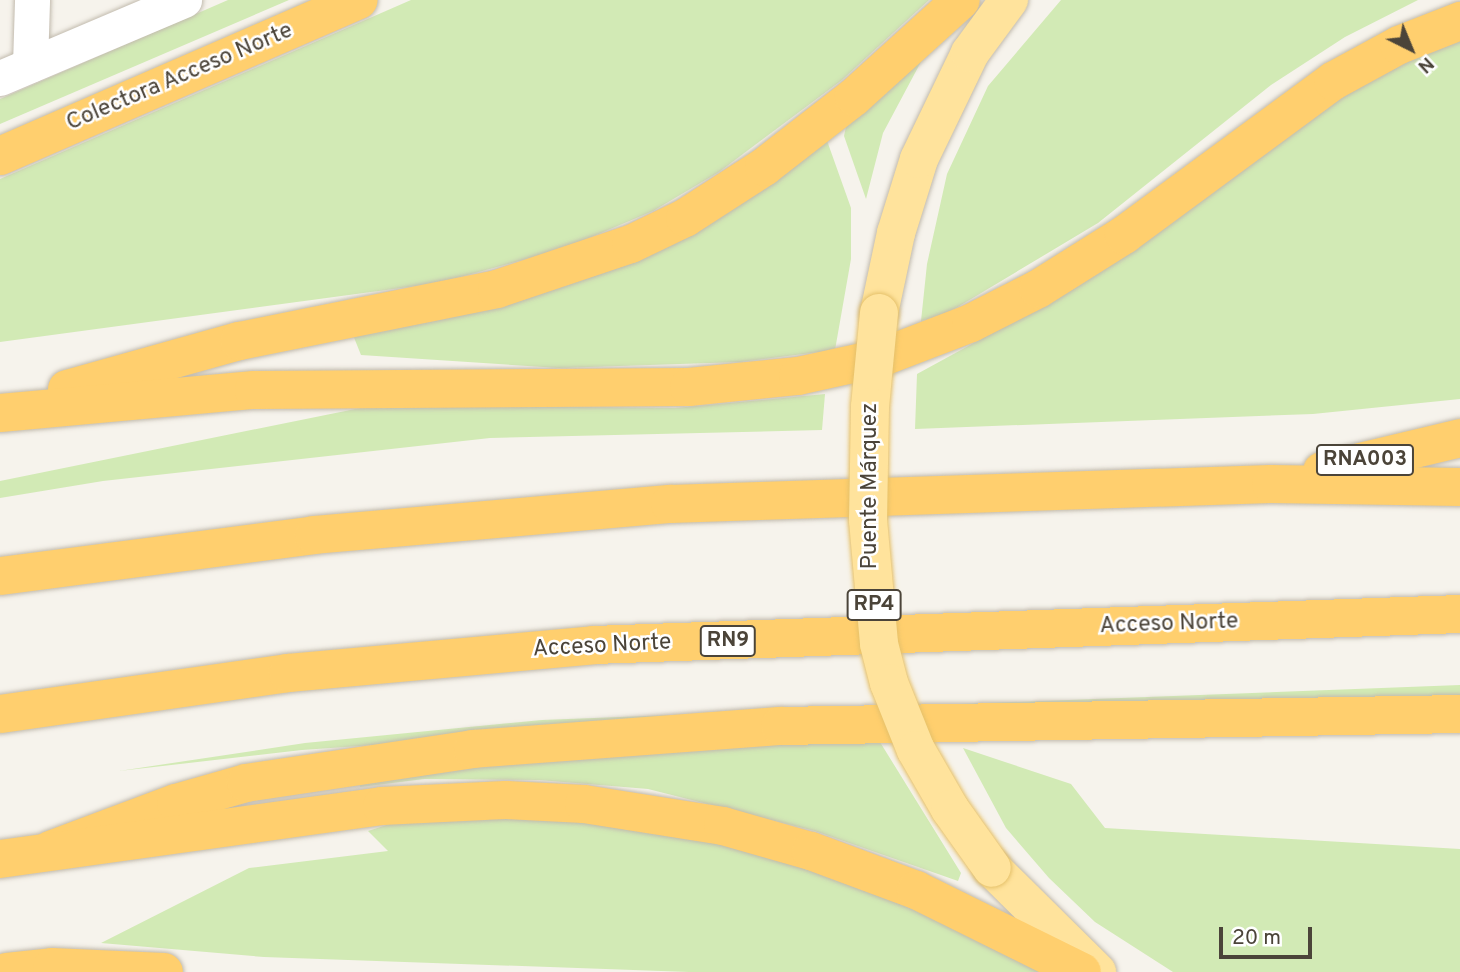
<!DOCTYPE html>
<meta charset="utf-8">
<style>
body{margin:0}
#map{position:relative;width:1460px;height:972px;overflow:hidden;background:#f6f3ec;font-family:Overpass,sans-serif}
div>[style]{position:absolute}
.green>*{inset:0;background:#d2eab5}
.roads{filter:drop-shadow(0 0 2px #c2bbae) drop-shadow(0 0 2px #c2bbae)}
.minor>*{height:35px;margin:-17.5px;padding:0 17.5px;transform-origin:17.5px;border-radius:17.5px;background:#fff}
.major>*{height:38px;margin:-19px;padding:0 19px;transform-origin:19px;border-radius:19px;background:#ffe39c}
.highway>*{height:38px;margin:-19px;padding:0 19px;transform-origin:19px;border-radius:19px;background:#ffcf6e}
.bridges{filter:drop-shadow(0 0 2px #e6c16a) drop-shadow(0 0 2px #e6c16a)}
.major-bridge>*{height:38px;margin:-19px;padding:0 19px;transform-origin:19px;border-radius:19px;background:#ffe39c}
span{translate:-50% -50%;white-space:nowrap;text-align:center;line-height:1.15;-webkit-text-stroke:5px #fff;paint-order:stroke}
.shield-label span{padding:2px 5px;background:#fff;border:2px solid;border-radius:5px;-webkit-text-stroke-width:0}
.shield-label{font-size:21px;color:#4b4439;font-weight:700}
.street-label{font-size:23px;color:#4b4439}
.north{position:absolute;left:1376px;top:14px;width:70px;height:70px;-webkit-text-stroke:5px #fff;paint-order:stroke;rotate:137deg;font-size:19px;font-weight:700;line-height:28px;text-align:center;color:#4b4439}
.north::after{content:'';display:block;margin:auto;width:24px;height:32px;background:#4b4439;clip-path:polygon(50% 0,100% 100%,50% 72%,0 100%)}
.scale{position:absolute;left:1219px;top:927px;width:93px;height:32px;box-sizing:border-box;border:4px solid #4b4439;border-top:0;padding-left:9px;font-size:21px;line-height:24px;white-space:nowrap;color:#4b4439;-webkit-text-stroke:5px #fff;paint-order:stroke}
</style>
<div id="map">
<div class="green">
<i style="clip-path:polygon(228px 0,289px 0,0 124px,0 99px)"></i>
<i style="clip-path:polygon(411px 0,929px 0,842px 80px,719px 172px,653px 211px,563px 249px,438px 283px,0 342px,0 179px)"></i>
<i style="clip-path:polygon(1061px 0,1418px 0,1345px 37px,1271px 85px,1098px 223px,946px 314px,921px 321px,927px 264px,947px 174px,988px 86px)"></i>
<i style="clip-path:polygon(1460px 36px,1460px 399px,1313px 414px,915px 429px,917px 374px,1080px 285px,1368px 74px)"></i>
<i style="clip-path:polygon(923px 58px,883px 133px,866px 199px,844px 136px,847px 122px)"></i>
<i style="clip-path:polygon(825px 135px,851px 208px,851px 259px,835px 350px,740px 362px,559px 368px,361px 355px,353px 335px,506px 303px)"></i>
<i style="clip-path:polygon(825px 394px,822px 430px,490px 438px,103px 481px,0 498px,0 481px,375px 405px,675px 408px)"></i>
<i style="clip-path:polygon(1460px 685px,1460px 709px,587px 730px,302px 750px,119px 771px,305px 743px,542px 720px)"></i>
<i style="clip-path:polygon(875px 734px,961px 873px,958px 881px,815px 831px,648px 789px,539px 780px,424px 779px,360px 787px,358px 775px)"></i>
<i style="clip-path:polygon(963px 748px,1071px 784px,1105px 828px,1460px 849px,1460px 972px,1173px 972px,1095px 922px,1049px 878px,1006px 828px)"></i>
<i style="clip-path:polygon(427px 812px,540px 815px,734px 842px,969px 929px,1040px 972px,689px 972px,264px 957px,101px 943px,249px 868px,388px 851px,368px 831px)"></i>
</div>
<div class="roads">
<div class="minor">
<i style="left:30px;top:65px;width:65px;rotate:-88.2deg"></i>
<i style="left:0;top:78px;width:200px;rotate:-23deg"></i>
</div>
<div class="major">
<i style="left:879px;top:313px;width:82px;rotate:-78deg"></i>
<i style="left:896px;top:233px;width:77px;rotate:-72.7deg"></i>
<i style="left:919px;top:159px;width:118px;rotate:-64.3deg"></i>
<i style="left:970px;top:53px;width:66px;rotate:-53.7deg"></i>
<i style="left:992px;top:868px;width:148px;rotate:44.7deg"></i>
</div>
<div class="highway">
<i style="left:0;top:156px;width:391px;rotate:-23.5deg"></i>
<i style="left:67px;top:389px;width:179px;rotate:-15.6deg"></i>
<i style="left:239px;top:341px;width:263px;rotate:-11.4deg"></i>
<i style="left:497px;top:289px;width:141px;rotate:-18.6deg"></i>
<i style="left:631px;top:244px;width:60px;rotate:-25.7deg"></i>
<i style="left:685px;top:218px;width:94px;rotate:-32.8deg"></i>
<i style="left:764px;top:167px;width:114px;rotate:-37.9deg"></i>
<i style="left:854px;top:97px;width:144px;rotate:-42.2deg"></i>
<i style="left:0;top:413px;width:255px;rotate:-5.2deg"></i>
<i style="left:254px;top:390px;width:435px;rotate:-0.4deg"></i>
<i style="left:689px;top:387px;width:110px;rotate:-5.8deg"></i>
<i style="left:798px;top:376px;width:84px;rotate:-12.4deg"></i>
<i style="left:880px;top:358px;width:97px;rotate:-21deg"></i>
<i style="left:971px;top:323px;width:75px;rotate:-26.9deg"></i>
<i style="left:1038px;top:289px;width:102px;rotate:-32.1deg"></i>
<i style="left:1124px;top:235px;width:260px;rotate:-36.4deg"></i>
<i style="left:1333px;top:81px;width:75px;rotate:-28.6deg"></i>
<i style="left:1399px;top:45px;width:66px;rotate:-21.5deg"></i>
<i style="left:1322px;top:471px;width:142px;rotate:-13.4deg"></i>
<i style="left:0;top:576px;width:317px;rotate:-7.4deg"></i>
<i style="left:314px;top:535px;width:357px;rotate:-5deg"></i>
<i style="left:670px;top:504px;width:601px;rotate:-1.91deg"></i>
<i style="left:1271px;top:484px;width:189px;rotate:0.9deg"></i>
<i style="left:0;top:714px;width:291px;rotate:-8.1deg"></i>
<i style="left:288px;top:673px;width:307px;rotate:-5.2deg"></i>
<i style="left:594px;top:645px;width:867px;rotate:-2.05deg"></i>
<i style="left:50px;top:850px;width:134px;rotate:-20.5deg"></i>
<i style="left:176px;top:803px;width:73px;rotate:-15.9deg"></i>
<i style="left:246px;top:783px;width:230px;rotate:-8.5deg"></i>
<i style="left:473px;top:749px;width:308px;rotate:-4.3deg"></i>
<i style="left:780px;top:726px;width:680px;rotate:-1.01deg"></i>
<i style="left:0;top:859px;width:386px;rotate:-7.9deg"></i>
<i style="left:382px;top:806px;width:124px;rotate:-2.8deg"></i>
<i style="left:506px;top:800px;width:78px;rotate:2.9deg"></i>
<i style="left:584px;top:804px;width:141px;rotate:9deg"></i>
<i style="left:723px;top:826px;width:91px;rotate:15.9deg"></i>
<i style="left:811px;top:851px;width:112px;rotate:20.4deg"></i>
<i style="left:916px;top:890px;width:185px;rotate:26.3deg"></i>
<i style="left:7px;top:972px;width:45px;rotate:-6.3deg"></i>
<i style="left:52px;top:967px;width:112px;rotate:2.6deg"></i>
</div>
</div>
<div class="bridges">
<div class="major-bridge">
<i style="left:879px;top:313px;width:94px;rotate:95.5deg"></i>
<i style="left:870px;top:407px;width:113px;rotate:91deg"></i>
<i style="left:868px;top:520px;width:124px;rotate:84.9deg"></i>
<i style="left:879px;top:644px;width:40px;rotate:75.6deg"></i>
<i style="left:889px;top:683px;width:72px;rotate:68.1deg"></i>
<i style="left:916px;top:750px;width:68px;rotate:60deg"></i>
<i style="left:950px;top:809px;width:72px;rotate:54.6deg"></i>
</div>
</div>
<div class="shield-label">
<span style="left:1365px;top:460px">RNA003</span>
<span style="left:874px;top:605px">RP4</span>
<span style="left:728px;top:641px">RN9</span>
</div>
<div class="street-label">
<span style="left:180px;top:78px;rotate:-23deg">Colectora Acceso Norte</span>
<span style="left:871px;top:486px;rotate:-90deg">Puente Márquez</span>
<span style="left:1169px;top:625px;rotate:-2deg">Acceso Norte</span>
<span style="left:602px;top:647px;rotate:-3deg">Acceso Norte</span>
</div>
<div class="north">N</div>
<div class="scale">20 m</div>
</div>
